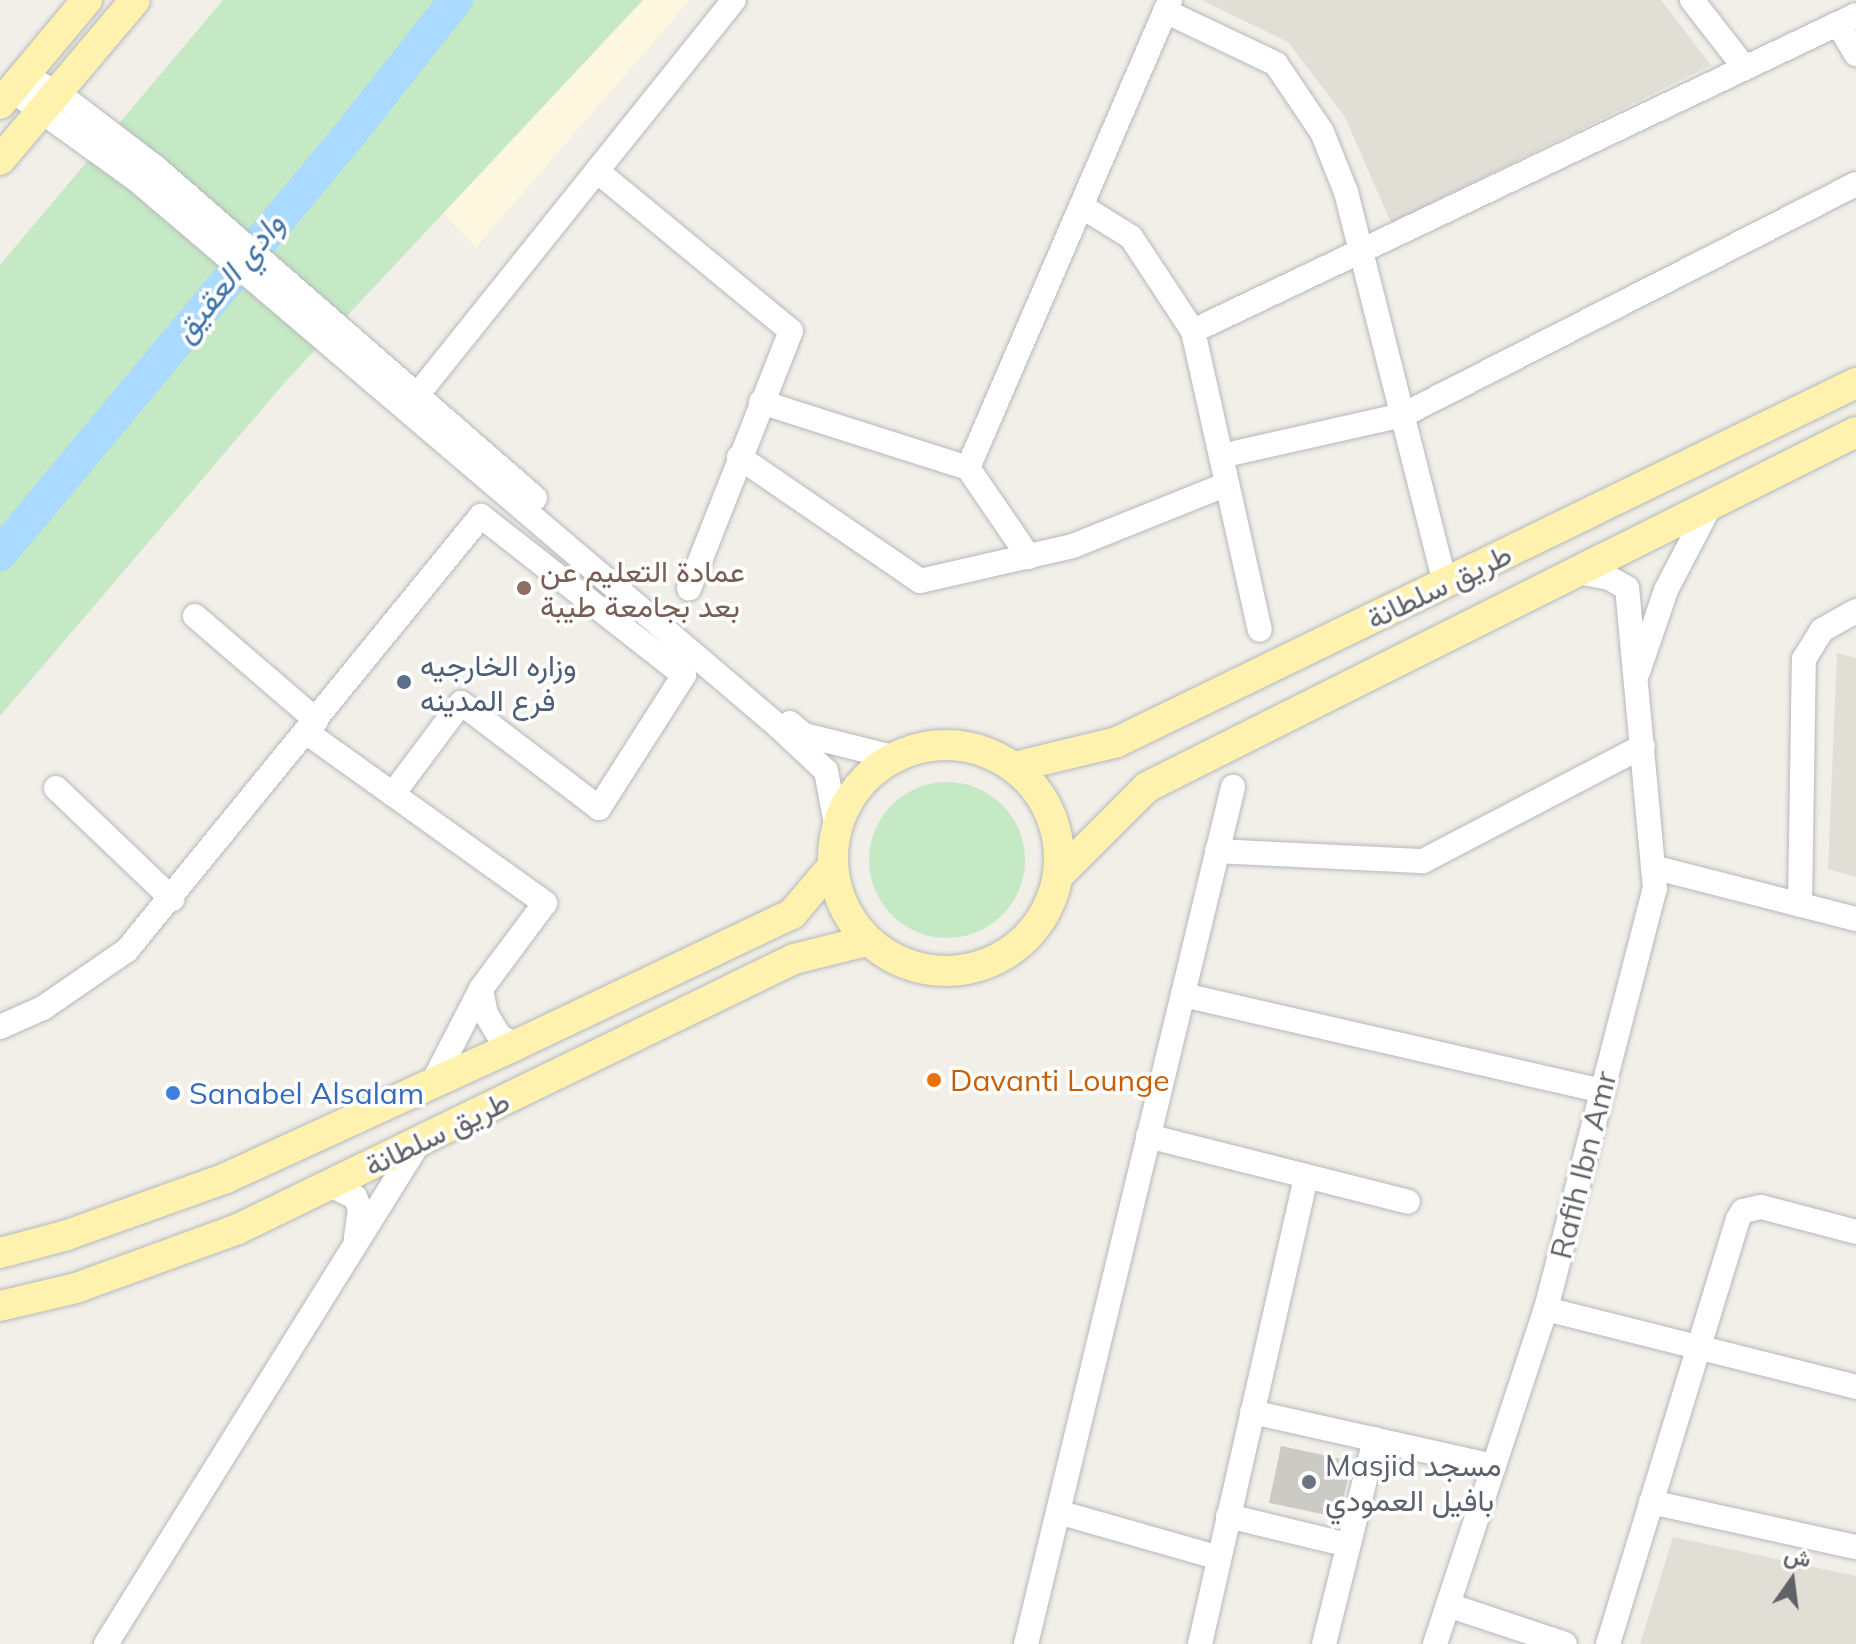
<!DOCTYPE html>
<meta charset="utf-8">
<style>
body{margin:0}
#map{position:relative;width:1856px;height:1644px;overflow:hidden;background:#f1efe8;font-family:Mulish,Vazirmatn,sans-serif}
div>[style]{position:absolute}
.commercial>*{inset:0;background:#fef7e0}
.education>*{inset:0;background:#e1ded6}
.green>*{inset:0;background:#c5e8c5}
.round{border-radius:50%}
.river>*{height:34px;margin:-17px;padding:0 17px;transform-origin:17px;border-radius:17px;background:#aadaff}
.building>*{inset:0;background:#cccac5;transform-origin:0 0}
.roads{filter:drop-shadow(0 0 2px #b5b8bc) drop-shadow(0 0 2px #b5b8bc)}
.minor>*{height:24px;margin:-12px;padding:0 12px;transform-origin:12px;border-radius:12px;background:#fff}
.major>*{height:30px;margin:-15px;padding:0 15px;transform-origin:15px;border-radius:15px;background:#fff2af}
.major>.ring{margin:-15px;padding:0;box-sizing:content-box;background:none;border:30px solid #fff2af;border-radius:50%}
.dots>*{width:22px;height:22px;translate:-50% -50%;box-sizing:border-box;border:4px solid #fff;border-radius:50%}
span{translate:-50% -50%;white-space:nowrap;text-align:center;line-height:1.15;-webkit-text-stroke:7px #fff;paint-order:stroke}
.education-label{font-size:30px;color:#785e54}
.left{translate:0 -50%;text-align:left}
.street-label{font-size:30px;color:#5f6368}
.service-label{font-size:30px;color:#4e5e75}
.food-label{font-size:30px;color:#c56008}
.shop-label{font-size:30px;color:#366cbe}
.worship-label{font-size:30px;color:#5b616d}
.water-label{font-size:32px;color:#4174aa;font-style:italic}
.north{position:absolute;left:1752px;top:1540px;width:80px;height:80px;-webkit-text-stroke:6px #fff;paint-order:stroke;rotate:14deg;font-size:22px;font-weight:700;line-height:32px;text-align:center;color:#5f6368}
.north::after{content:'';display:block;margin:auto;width:28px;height:36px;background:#5f6368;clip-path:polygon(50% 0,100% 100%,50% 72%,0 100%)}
</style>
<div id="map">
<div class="commercial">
<i style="clip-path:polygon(239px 0,690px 0,476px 247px)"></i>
</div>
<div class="education">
<i style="clip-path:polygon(1201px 0,1661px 0,1711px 65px,1391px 223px,1345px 117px,1288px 42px)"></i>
<i style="clip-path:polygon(1837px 653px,1856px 658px,1856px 877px,1828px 869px)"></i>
<i style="clip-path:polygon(1673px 1537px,1856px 1576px,1856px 1644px,1640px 1644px)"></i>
</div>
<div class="green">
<i style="clip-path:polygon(223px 0,643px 0,287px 380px,0 716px,0 265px)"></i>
<i class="round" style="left:869px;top:782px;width:156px;height:156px"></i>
</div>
<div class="river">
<i style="left:0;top:554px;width:547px;rotate:-50.19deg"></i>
<i style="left:350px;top:134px;width:171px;rotate:-51.7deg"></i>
</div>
<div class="building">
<i style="left:1281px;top:1446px;width:72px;height:58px;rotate:12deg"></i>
</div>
<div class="roads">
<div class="minor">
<i style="left:1692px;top:0;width:86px;rotate:52.1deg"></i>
<i style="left:1165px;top:11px;width:123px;rotate:25.5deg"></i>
<i style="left:1276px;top:64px;width:82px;rotate:55.9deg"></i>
<i style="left:1322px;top:132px;width:65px;rotate:68.2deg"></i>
<i style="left:1346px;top:192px;width:403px;rotate:75.8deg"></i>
<i style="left:1838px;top:24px;width:35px;rotate:59deg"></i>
<i style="left:24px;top:76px;width:38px;rotate:27deg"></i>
<i style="left:58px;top:93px;width:122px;rotate:37.3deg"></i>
<i style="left:155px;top:167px;width:504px;rotate:41.06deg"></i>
<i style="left:12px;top:90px;width:154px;rotate:35.8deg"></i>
<i style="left:137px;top:180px;width:843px;rotate:40.43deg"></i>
<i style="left:779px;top:727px;width:64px;rotate:43.1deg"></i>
<i style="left:826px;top:771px;width:54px;rotate:79.3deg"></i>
<i style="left:597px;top:171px;width:251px;rotate:39.5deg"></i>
<i style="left:791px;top:331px;width:277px;rotate:111.6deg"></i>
<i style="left:1081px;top:206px;width:59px;rotate:31.8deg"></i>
<i style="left:1131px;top:237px;width:113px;rotate:56.6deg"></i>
<i style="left:1193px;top:331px;width:306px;rotate:77.4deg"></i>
<i style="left:1193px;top:331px;width:734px;rotate:-25.48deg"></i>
<i style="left:418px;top:394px;width:505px;rotate:-51.27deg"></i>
<i style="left:761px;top:402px;width:217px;rotate:17.7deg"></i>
<i style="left:968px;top:468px;width:108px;rotate:55.6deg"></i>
<i style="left:1221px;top:456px;width:187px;rotate:-12.7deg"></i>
<i style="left:1403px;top:415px;width:508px;rotate:-27.02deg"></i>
<i style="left:739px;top:457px;width:219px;rotate:34.4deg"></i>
<i style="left:920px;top:581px;width:157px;rotate:-12.9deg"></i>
<i style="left:1073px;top:546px;width:166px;rotate:-21.9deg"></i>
<i style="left:968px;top:468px;width:510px;rotate:-66.65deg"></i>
<i style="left:195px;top:616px;width:160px;rotate:40.7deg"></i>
<i style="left:1638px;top:672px;width:87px;rotate:-71.1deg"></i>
<i style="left:1666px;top:590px;width:99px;rotate:-62.4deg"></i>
<i style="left:790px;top:723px;width:18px;rotate:41deg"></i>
<i style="left:804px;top:735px;width:91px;rotate:14deg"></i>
<i style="left:306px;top:732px;width:294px;rotate:35.6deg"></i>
<i style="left:545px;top:903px;width:107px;rotate:126.7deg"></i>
<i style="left:481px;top:989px;width:105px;rotate:117.3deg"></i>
<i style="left:56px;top:788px;width:161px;rotate:43.7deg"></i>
<i style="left:1217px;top:851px;width:206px;rotate:2.8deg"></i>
<i style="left:1423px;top:861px;width:248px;rotate:-27.6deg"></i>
<i style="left:1653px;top:867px;width:210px;rotate:14.4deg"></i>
<i style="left:1800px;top:905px;width:246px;rotate:-89.1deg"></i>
<i style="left:1804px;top:659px;width:34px;rotate:-58deg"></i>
<i style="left:1822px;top:630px;width:39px;rotate:-29deg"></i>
<i style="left:481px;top:989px;width:25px;rotate:79deg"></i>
<i style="left:486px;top:1014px;width:26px;rotate:59deg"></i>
<i style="left:499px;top:1036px;width:19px;rotate:28deg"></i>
<i style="left:1183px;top:995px;width:430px;rotate:12.9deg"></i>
<i style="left:0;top:1027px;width:47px;rotate:-23.8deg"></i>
<i style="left:43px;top:1008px;width:102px;rotate:-34.6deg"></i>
<i style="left:127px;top:950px;width:560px;rotate:-50.8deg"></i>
<i style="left:481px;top:516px;width:258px;rotate:38.1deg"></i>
<i style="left:684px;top:675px;width:158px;rotate:122.6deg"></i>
<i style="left:599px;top:808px;width:173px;rotate:-142.7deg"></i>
<i style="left:461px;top:703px;width:114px;rotate:126.8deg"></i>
<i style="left:1148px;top:1136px;width:268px;rotate:14.2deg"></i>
<i style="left:330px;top:1185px;width:28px;rotate:26deg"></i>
<i style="left:355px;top:1197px;width:13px;rotate:67deg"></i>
<i style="left:360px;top:1209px;width:29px;rotate:98deg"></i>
<i style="left:1546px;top:1309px;width:320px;rotate:14.1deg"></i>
<i style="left:1252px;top:1412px;width:248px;rotate:12.6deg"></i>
<i style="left:1651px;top:1502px;width:210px;rotate:12.4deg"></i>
<i style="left:1058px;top:1512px;width:167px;rotate:15.9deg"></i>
<i style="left:1228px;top:1516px;width:123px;rotate:13.6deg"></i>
<i style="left:1448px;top:1605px;width:123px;rotate:18.4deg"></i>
<i style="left:106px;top:1644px;width:593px;rotate:-58.03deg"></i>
<i style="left:1026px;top:1644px;width:882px;rotate:-76.42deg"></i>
<i style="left:1200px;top:1644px;width:479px;rotate:-77.2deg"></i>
<i style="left:1324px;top:1644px;width:211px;rotate:-76deg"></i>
<i style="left:1435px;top:1644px;width:353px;rotate:-71.7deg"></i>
<i style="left:1546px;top:1309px;width:434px;rotate:-75.5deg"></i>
<i style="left:1655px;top:889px;width:302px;rotate:-95.3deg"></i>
<i style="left:1627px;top:588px;width:21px;rotate:-151deg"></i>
<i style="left:1609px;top:578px;width:37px;rotate:-169deg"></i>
<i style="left:1608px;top:1644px;width:444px;rotate:-73deg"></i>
<i style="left:1738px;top:1219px;width:9px;rotate:-58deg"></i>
<i style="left:1743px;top:1211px;width:18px;rotate:-13deg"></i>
<i style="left:1761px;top:1207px;width:98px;rotate:14.7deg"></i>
</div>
<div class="major">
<i style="left:0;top:104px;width:136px;rotate:-50.1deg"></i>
<i style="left:0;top:160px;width:209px;rotate:-49.8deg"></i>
<i class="ring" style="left:833px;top:745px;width:196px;height:196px"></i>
<i style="left:1014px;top:767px;width:106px;rotate:-13.6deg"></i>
<i style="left:1117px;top:742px;width:822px;rotate:-25.91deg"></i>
<i style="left:1059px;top:875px;width:124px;rotate:-45deg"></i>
<i style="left:1147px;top:787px;width:793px;rotate:-26.6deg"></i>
<i style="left:0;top:1253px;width:69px;rotate:-15deg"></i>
<i style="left:67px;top:1235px;width:169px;rotate:-19.7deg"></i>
<i style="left:226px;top:1178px;width:319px;rotate:-24.6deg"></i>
<i style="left:516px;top:1045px;width:306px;rotate:-25.4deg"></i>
<i style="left:792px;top:914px;width:60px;rotate:-49.7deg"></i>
<i style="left:0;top:1306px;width:78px;rotate:-13.3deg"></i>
<i style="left:76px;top:1288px;width:172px;rotate:-20deg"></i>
<i style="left:238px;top:1229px;width:618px;rotate:-25.9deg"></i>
<i style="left:794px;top:959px;width:74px;rotate:-14deg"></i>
</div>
</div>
<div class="dots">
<i style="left:524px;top:588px;background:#8d6e63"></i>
<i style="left:404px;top:682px;background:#5c6f8a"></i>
<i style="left:934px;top:1080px;background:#e8710a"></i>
<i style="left:173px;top:1093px;background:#3f7fe0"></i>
<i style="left:1309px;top:1482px;background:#6b7280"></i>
</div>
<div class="education-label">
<span class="left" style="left:540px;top:588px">عمادة التعليم عن<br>بعد بجامعة طيبة</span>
</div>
<div class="street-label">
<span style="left:1439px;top:586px;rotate:-26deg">طريق سلطانة</span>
<span style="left:437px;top:1133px;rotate:-26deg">طريق سلطانة</span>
<span style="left:1583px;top:1165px;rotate:-76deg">Rafih Ibn Amr</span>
</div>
<div class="service-label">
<span class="left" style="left:420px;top:682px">وزاره الخارجيه<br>فرع المدينه</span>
</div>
<div class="food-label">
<span class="left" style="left:950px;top:1080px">Davanti Lounge</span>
</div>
<div class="shop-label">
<span class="left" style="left:189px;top:1093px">Sanabel Alsalam</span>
</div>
<div class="worship-label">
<span class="left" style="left:1325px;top:1482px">Masjid مسجد<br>بافيل العمودي</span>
</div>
<div class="water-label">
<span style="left:228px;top:277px;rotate:-51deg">وادي العقيق</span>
</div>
<div class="north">ش</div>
</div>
